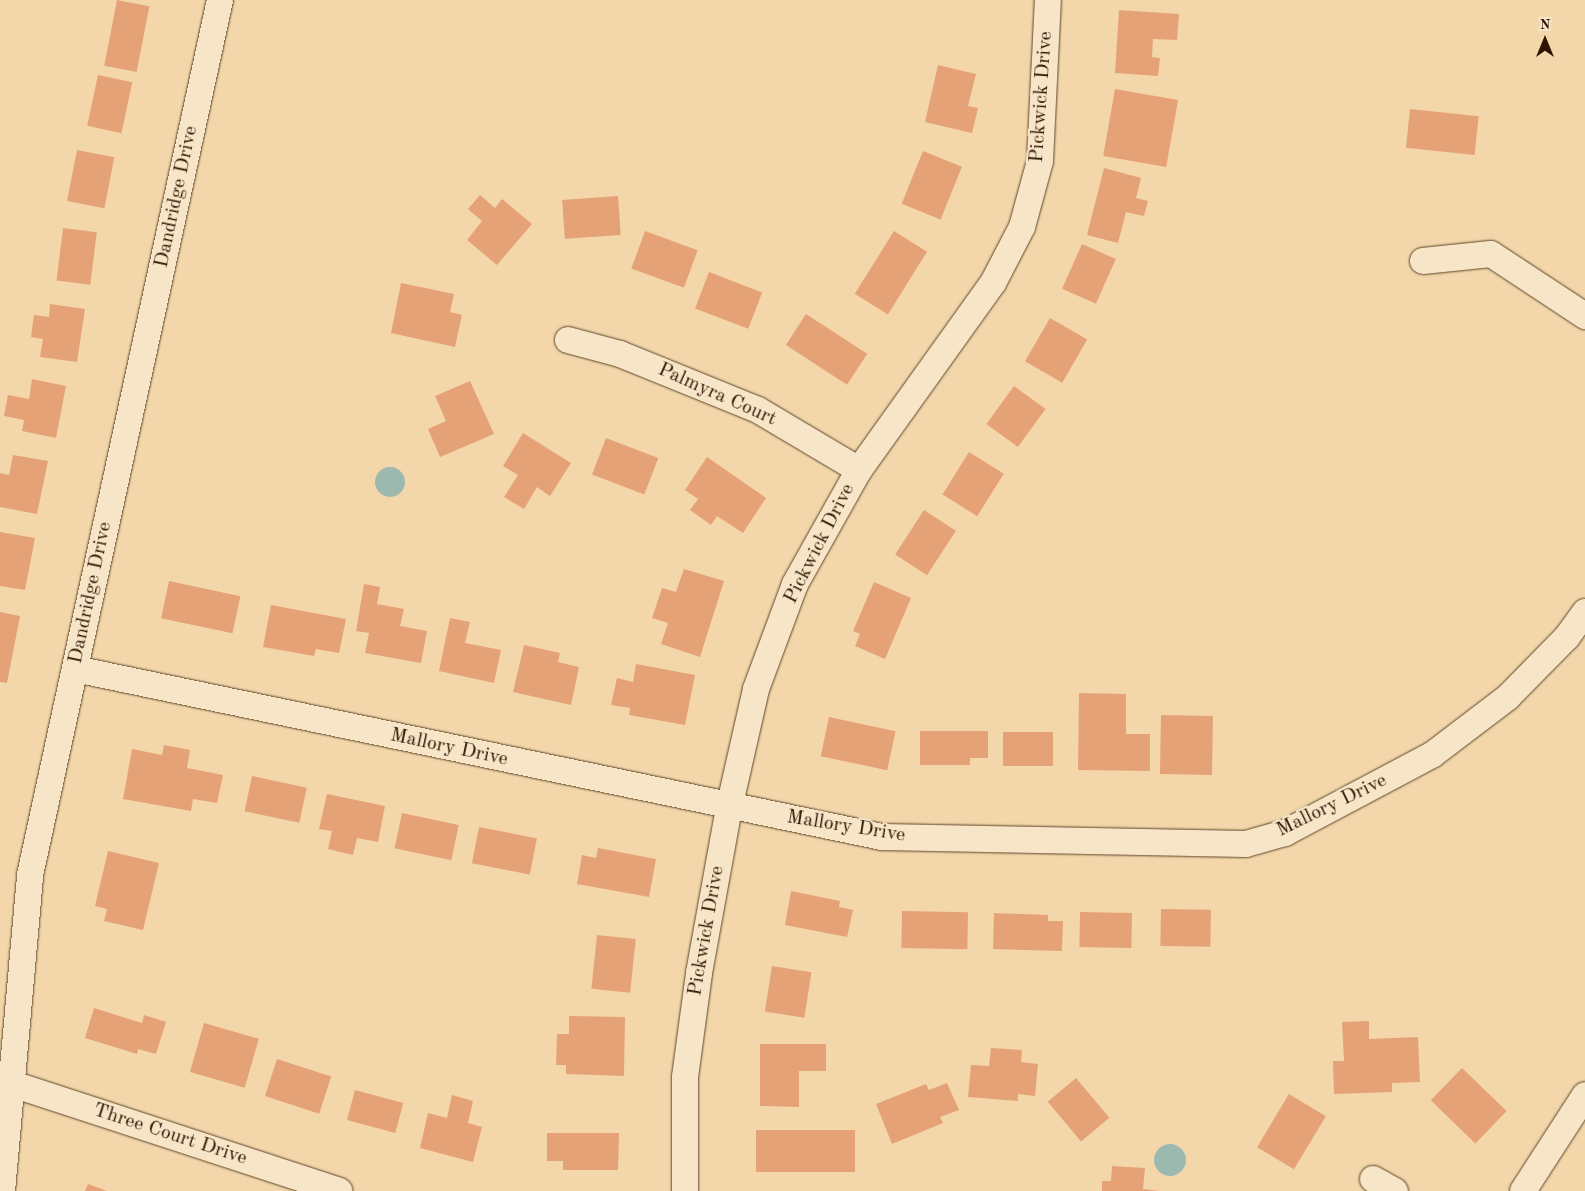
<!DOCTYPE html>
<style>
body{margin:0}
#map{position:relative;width:1585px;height:1191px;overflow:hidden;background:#f3d7aa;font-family:"Old Standard TT",serif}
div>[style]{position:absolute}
.water>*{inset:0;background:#9bb9ae}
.round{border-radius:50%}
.building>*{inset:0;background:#e5a277;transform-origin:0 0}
.roads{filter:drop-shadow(0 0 1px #5e452a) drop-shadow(0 0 1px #5e452a)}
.street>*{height:26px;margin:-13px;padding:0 13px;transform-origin:13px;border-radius:13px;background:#f7e5c8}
span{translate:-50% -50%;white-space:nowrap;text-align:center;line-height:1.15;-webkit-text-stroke:4.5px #f7e5c8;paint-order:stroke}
.street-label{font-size:20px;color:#2d1400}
.north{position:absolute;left:1520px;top:15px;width:50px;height:50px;-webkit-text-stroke:4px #f7e5c8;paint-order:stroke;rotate:0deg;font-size:14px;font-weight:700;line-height:20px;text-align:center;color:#2d1400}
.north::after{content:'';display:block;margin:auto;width:18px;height:22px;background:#2d1400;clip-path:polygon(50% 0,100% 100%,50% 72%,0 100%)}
</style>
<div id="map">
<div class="water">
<i class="round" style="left:375px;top:467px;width:30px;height:30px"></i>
<i class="round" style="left:1154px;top:1144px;width:32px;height:32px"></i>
</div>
<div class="building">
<i style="left:117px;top:0;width:33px;height:67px;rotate:11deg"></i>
<i style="clip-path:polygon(1119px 10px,1179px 14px,1177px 40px,1153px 39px,1152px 57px,1160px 58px,1158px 76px,1115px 73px)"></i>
<i style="clip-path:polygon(938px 65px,976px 74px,968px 106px,978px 108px,972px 133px,925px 122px)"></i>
<i style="left:98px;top:75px;width:35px;height:52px;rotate:12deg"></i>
<i style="left:1115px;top:89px;width:64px;height:68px;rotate:10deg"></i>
<i style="left:1410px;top:109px;width:69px;height:39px;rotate:6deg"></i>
<i style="left:77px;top:150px;width:38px;height:52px;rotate:11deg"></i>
<i style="left:923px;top:151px;width:42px;height:57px;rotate:22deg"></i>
<i style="clip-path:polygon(1104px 168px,1141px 178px,1136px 198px,1148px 201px,1144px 216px,1126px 212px,1118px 243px,1087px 235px)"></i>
<i style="clip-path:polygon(480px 195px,495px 208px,502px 199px,532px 224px,497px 265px,467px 240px,482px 221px,468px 209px)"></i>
<i style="left:618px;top:196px;width:39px;height:56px;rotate:86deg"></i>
<i style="left:63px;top:228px;width:34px;height:53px;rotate:7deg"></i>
<i style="left:645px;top:231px;width:56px;height:40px;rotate:20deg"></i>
<i style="left:894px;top:231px;width:39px;height:74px;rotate:32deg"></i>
<i style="left:1082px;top:244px;width:37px;height:49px;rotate:24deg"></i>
<i style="left:709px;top:272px;width:57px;height:39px;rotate:21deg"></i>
<i style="clip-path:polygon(401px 283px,454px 294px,450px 312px,462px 315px,455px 347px,391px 333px)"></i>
<i style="clip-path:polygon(50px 304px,85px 309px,77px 362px,40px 357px,43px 339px,31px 337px,34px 315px,49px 317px)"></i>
<i style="left:806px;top:314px;width:73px;height:37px;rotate:33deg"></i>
<i style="left:1050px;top:318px;width:43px;height:50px;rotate:30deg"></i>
<i style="clip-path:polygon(32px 379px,66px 386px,56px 438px,22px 431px,24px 420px,4px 416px,8px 395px,29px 399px)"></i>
<i style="clip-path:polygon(470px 381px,494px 434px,440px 457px,428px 429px,446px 421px,435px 396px)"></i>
<i style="left:1014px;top:386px;width:39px;height:47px;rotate:36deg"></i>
<i style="clip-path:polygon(523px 433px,571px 463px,550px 496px,537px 487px,524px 509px,504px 497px,518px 475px,503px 466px)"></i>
<i style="left:606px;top:438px;width:56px;height:39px;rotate:21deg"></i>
<i style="left:969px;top:452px;width:41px;height:50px;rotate:32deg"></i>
<i style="clip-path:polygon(13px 455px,48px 461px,37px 514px,0 507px,0 473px,9px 475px)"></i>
<i style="clip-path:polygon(707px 457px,766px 498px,743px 533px,717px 516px,711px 525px,690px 510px,698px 499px,685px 490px)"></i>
<i style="left:924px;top:510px;width:38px;height:53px;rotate:33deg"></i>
<i style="clip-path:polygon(0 532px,35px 538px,25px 590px,0 586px)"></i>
<i style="clip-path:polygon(684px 569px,724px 581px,700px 657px,661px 644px,668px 623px,652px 618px,662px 588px,676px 592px)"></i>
<i style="left:169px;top:581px;width:73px;height:38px;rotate:12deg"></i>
<i style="clip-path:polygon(874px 582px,911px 598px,885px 659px,855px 646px,860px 634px,853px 631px)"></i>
<i style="clip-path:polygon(364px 584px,380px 587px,377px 604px,404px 609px,400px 626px,427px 631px,421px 663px,365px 653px,369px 633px,356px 631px)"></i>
<i style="clip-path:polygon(271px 605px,346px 619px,339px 653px,316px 649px,314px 656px,263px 647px)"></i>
<i style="clip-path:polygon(0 612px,20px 616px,7px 683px,0 682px)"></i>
<i style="clip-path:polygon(450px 618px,470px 622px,465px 643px,501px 650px,494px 683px,439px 671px)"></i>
<i style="clip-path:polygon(524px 645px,560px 653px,558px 662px,579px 667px,571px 705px,513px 692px)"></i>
<i style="clip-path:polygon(636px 664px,695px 675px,685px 725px,629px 715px,630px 708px,611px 705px,617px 678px,633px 682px)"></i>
<i style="clip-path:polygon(1079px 693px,1126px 694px,1126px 734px,1150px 734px,1150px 771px,1078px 770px)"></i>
<i style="left:1161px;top:715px;width:52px;height:59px;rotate:1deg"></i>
<i style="left:829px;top:717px;width:68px;height:40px;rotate:12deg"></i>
<i style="clip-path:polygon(920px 731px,988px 731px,988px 758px,970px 758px,970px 765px,920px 765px)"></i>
<i style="left:1003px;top:732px;width:50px;height:34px"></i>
<i style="clip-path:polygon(164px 745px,190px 750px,187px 768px,223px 775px,217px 803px,193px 799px,191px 811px,123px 799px,132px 749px,162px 755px)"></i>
<i style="left:252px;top:776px;width:56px;height:36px;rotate:12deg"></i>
<i style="clip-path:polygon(327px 794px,385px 806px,378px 842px,357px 838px,353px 855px,328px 849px,332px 831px,319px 829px)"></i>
<i style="left:402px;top:813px;width:58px;height:36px;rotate:12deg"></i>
<i style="left:479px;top:827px;width:59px;height:37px;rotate:11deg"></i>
<i style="clip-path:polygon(598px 848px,656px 859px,649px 897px,577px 884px,582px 855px,596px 858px)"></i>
<i style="clip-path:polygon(108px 851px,159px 863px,143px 930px,104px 921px,107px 909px,95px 906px)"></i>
<i style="clip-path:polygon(791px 891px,840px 901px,839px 907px,853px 910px,847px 937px,785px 925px)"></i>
<i style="left:1161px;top:909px;width:50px;height:37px;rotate:1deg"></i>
<i style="left:902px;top:911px;width:66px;height:37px;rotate:1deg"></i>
<i style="left:1080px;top:912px;width:52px;height:35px;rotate:1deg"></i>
<i style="clip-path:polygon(994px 913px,1048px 915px,1048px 921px,1063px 921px,1062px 951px,993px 949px)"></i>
<i style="left:597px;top:935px;width:39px;height:54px;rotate:6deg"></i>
<i style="left:772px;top:966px;width:40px;height:46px;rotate:9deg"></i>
<i style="clip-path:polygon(94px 1008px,142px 1023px,144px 1015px,166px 1022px,156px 1054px,138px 1049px,137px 1054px,85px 1038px)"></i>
<i style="clip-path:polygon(569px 1016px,625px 1017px,624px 1076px,566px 1074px,566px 1065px,556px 1065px,557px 1034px,569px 1034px)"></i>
<i style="clip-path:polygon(1369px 1021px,1369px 1039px,1418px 1037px,1420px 1082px,1392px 1083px,1392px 1092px,1334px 1094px,1333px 1061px,1344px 1061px,1342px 1022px)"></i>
<i style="left:204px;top:1023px;width:57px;height:51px;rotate:16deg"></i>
<i style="clip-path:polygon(760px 1044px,826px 1044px,826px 1071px,799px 1071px,799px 1107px,760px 1106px)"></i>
<i style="clip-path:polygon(991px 1048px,1022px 1050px,1021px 1062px,1038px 1064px,1035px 1096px,1018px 1094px,1018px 1101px,968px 1097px,971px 1065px,989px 1066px)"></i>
<i style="left:277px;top:1059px;width:57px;height:39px;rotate:18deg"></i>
<i style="left:1462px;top:1068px;width:62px;height:45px;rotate:44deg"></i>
<i style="left:1076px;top:1078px;width:52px;height:37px;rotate:50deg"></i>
<i style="clip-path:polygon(947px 1083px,959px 1110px,940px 1117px,943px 1123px,892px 1144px,876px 1104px,926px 1084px,929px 1090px)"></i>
<i style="left:355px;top:1090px;width:50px;height:31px;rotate:15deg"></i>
<i style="left:1289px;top:1094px;width:43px;height:62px;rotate:31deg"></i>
<i style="clip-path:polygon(452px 1095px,473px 1101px,468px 1123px,482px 1127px,473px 1162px,420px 1148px,428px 1113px,447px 1118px)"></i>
<i style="left:756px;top:1130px;width:99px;height:42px"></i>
<i style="clip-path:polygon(547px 1133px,619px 1133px,618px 1170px,563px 1170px,563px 1161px,547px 1161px)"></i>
<i style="clip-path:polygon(1112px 1166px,1145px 1168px,1143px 1189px,1160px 1191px,1102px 1191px,1102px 1181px,1111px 1181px)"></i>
<i style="clip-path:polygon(88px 1184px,107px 1191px,85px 1191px)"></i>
</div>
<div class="roads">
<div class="street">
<i style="left:1423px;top:261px;width:68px;rotate:-5.9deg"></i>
<i style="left:1491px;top:254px;width:113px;rotate:33.4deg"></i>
<i style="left:568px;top:340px;width:54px;rotate:15.1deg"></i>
<i style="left:620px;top:354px;width:149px;rotate:22.1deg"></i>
<i style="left:758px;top:410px;width:117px;rotate:30.7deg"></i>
<i style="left:75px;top:669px;width:824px;rotate:11.76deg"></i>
<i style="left:882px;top:837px;width:364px;rotate:1.1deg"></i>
<i style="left:1246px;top:844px;width:41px;rotate:-15.8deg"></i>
<i style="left:1285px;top:833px;width:166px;rotate:-28deg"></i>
<i style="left:1432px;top:755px;width:96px;rotate:-37.3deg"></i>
<i style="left:1508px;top:697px;width:84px;rotate:-45.5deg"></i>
<i style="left:1567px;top:637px;width:31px;rotate:-54deg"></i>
<i style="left:0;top:1080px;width:357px;rotate:18.1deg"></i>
<i style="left:1373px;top:1179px;width:25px;rotate:29deg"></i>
<i style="left:2px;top:1191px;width:317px;rotate:-84.9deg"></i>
<i style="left:30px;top:875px;width:895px;rotate:-77.75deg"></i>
<i style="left:685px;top:1191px;width:114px;rotate:-90deg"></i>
<i style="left:685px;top:1077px;width:105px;rotate:-82.3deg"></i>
<i style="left:699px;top:973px;width:168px;rotate:-79.7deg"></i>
<i style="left:729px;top:808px;width:122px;rotate:-77.2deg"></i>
<i style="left:756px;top:689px;width:112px;rotate:-69.6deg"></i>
<i style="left:795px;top:584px;width:131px;rotate:-60.7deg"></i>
<i style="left:859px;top:470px;width:230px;rotate:-54.4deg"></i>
<i style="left:993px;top:283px;width:63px;rotate:-62.6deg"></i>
<i style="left:1022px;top:227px;width:68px;rotate:-74.7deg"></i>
<i style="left:1040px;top:161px;width:161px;rotate:-87.2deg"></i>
<i style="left:1523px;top:1191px;width:114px;rotate:-57.1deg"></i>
</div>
</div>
<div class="street-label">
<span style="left:1042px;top:97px;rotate:-86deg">Pickwick Drive</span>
<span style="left:177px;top:197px;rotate:-78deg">Dandridge Drive</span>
<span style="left:717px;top:395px;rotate:24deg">Palmyra Court</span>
<span style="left:820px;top:544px;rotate:-63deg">Pickwick Drive</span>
<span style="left:91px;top:593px;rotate:-78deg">Dandridge Drive</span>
<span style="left:449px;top:748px;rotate:12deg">Mallory Drive</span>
<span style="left:1332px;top:806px;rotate:-26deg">Mallory Drive</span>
<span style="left:846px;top:827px;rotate:9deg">Mallory Drive</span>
<span style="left:707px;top:931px;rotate:-80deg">Pickwick Drive</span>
<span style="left:170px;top:1135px;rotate:18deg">Three Court Drive</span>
</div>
<div class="north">N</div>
</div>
